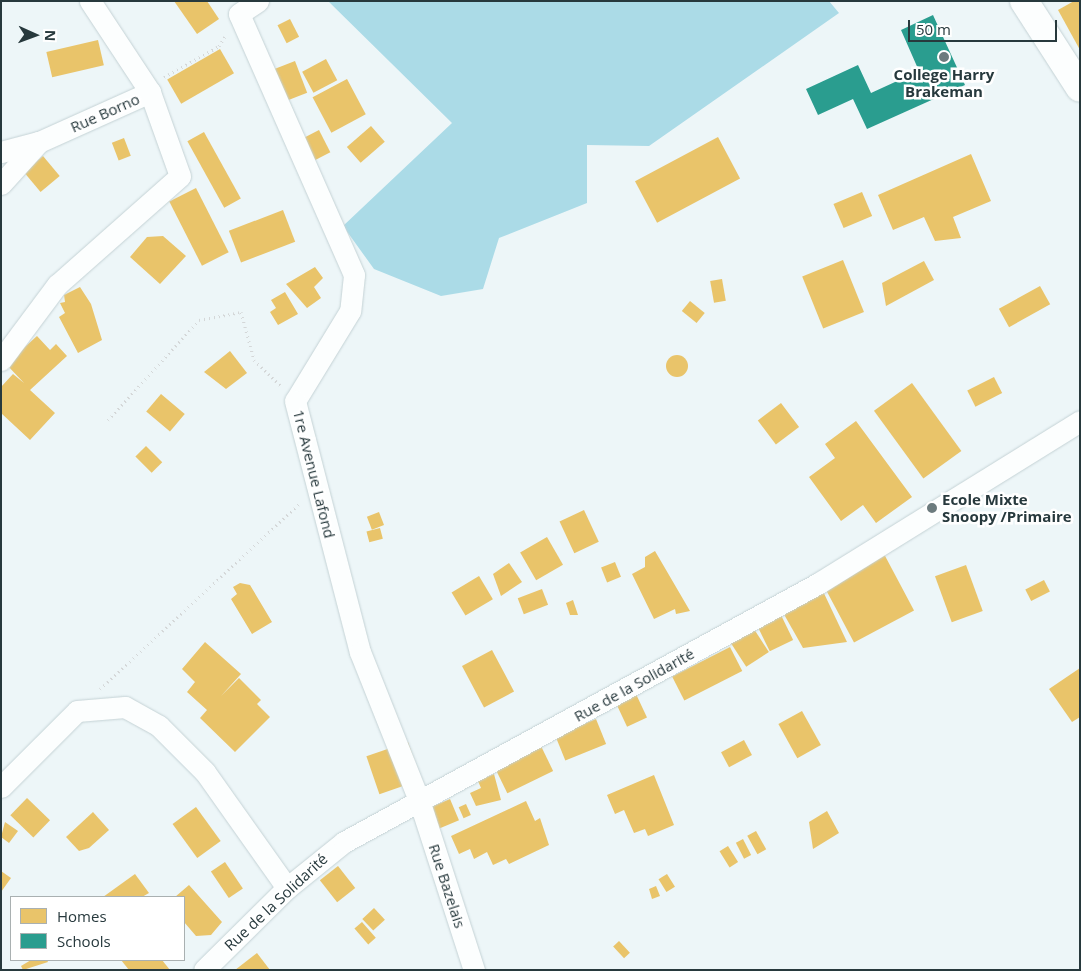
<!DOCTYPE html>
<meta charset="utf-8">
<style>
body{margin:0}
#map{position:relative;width:1081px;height:971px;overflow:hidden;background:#edf6f8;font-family:"Open Sans",sans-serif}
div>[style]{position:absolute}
.forest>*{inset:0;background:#abdbe7}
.homes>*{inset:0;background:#e9c46a;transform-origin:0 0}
.round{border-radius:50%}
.schools>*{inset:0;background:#2a9d8f}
.path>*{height:3px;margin-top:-1.5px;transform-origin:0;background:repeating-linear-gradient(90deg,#d4d7d8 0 1px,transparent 0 5px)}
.roads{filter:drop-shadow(0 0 1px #c4d2d5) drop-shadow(0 0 1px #c4d2d5)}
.street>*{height:21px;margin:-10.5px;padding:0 10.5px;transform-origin:10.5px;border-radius:10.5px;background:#fcfefe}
.secondary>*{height:28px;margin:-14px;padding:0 14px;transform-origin:14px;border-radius:14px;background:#fcfefe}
.dots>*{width:14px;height:14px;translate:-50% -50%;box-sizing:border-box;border:2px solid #fff;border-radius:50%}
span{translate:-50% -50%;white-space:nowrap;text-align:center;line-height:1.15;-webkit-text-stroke:5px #fff;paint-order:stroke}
.poi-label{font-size:15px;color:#27393d;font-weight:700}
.left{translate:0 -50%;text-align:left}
.street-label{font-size:15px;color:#27393d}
.frame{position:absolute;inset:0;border:2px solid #27393d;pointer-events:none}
.legend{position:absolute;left:10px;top:896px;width:175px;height:65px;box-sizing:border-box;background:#fff;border:1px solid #a9b0b1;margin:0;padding:6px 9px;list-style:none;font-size:15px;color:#27393d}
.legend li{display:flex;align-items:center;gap:10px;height:25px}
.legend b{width:25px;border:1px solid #a9b0b1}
.north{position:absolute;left:10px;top:10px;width:50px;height:50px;-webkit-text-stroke:4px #fff;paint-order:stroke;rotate:92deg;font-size:14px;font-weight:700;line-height:20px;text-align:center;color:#27393d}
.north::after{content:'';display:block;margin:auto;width:18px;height:22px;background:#27393d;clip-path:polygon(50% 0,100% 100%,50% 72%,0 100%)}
.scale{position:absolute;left:908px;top:20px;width:149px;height:22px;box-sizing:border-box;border:2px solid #27393d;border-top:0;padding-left:6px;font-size:15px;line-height:18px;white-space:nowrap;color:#27393d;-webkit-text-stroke:4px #fff;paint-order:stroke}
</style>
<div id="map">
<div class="forest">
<i style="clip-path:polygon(328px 1px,829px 1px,839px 13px,649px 146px,587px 145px,587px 203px,499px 238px,483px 289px,441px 296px,374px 269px,343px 226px,452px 123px)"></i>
</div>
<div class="homes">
<i style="clip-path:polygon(174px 1px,207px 1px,219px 19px,197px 34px)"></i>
<i style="clip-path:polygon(1074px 1px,1080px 1px,1080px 50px,1058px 10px)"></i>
<i style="left:290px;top:19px;width:20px;height:14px;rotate:63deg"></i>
<i style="left:98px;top:40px;width:26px;height:53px;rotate:77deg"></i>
<i style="left:220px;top:49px;width:28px;height:61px;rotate:60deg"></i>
<i style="left:326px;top:59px;width:24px;height:27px;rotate:62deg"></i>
<i style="left:295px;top:61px;width:34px;height:22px;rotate:69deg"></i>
<i style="left:347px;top:79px;width:40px;height:39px;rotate:62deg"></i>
<i style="left:371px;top:126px;width:21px;height:32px;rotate:49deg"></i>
<i style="left:319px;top:130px;width:25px;height:19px;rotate:63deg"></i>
<i style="left:204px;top:132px;width:76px;height:19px;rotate:61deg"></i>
<i style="left:718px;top:137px;width:47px;height:94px;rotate:62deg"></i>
<i style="left:124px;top:138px;width:19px;height:13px;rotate:69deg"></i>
<i style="clip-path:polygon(971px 154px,991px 201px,953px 217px,961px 238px,935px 241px,924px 217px,893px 230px,878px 195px)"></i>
<i style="left:43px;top:156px;width:26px;height:25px;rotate:50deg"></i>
<i style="left:196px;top:188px;width:72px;height:30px;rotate:63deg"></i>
<i style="left:862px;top:192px;width:26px;height:31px;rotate:67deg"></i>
<i style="left:283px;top:210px;width:34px;height:58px;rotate:69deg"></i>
<i style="clip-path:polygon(163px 236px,186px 256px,160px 284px,130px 257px,147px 237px)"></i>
<i style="left:843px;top:260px;width:56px;height:44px;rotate:68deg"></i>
<i style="clip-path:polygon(924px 261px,934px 280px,886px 306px,882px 283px)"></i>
<i style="clip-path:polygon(315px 267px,323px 278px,314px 287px,321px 298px,307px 308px,286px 284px)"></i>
<i style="left:722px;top:279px;width:22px;height:12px;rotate:80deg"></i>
<i style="left:1040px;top:286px;width:21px;height:47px;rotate:61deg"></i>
<i style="clip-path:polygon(80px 287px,91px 304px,102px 340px,78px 353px,59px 317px,65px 313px,60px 303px,65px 302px,64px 295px)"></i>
<i style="clip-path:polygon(285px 292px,298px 314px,278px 325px,270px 312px,276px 308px,271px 300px)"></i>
<i style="left:690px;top:301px;width:19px;height:13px;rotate:39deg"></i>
<i style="clip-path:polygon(37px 336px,50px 350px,56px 344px,67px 356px,30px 390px,55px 413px,30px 440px,1px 413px,1px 387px,13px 374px,24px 383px,6px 364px)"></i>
<i style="clip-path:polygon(230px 351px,247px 373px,226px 389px,204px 372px)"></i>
<i class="round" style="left:666px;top:355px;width:22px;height:22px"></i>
<i style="left:994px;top:377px;width:18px;height:30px;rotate:63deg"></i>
<i style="left:912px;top:383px;width:84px;height:47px;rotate:54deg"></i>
<i style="left:161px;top:394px;width:31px;height:23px;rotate:40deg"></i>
<i style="left:781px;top:403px;width:30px;height:29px;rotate:53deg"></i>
<i style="clip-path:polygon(856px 421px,912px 497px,876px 523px,863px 505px,841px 521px,809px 477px,835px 458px,825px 444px)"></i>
<i style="left:146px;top:446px;width:23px;height:15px;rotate:45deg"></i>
<i style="left:584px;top:510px;width:35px;height:27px;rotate:65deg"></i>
<i style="left:379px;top:512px;width:14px;height:13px;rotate:69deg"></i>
<i style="left:380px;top:528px;width:11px;height:14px;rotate:75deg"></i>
<i style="left:547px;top:537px;width:32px;height:31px;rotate:60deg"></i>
<i style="clip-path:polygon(655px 551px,690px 611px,676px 614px,675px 609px,654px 619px,632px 574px,645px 567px,645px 557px)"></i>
<i style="left:884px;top:554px;width:64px;height:68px;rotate:62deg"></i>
<i style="left:615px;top:562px;width:16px;height:15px;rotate:68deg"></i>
<i style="clip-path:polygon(509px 563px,522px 582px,501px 596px,493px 574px)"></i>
<i style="left:966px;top:565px;width:49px;height:33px;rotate:70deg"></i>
<i style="left:479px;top:576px;width:27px;height:32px;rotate:59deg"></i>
<i style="left:1044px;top:580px;width:13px;height:21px;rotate:63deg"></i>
<i style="clip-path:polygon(240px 583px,250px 585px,272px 622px,252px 634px,231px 599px,237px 594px,233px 587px)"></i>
<i style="clip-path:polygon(821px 587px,847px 642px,803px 648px,781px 609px)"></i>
<i style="left:542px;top:589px;width:17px;height:26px;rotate:69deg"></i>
<i style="clip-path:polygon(573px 600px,578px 615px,570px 615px,566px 603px)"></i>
<i style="left:780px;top:613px;width:30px;height:26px;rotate:64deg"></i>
<i style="left:752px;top:626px;width:31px;height:27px;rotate:57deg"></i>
<i style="clip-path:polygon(205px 642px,241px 674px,221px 696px,239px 678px,261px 700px,257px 704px,270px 717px,235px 752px,200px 718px,207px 710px,187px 692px,195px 682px,182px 669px)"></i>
<i style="left:730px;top:647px;width:27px;height:65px;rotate:63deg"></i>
<i style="left:492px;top:650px;width:47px;height:34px;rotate:62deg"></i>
<i style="clip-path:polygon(1080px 668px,1080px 717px,1072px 722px,1049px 689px)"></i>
<i style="left:636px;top:694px;width:26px;height:22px;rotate:65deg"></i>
<i style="left:802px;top:711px;width:39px;height:27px;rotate:61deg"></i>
<i style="left:596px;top:719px;width:27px;height:44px;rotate:68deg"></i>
<i style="left:744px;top:740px;width:17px;height:26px;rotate:62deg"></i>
<i style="left:408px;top:742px;width:40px;height:44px;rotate:71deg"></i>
<i style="left:540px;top:744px;width:30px;height:51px;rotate:64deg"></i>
<i style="clip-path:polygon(494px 774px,501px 800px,476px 806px,470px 793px,481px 788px,478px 781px)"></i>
<i style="clip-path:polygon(654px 775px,674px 825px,648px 836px,645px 829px,634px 833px,624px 810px,615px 814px,607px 795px)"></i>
<i style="left:27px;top:798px;width:32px;height:24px;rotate:44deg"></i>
<i style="left:450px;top:799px;width:23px;height:22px;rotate:67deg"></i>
<i style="clip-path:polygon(526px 801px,535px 821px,540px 818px,549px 845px,509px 864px,506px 859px,493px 865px,487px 852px,474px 859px,470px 849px,459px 854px,451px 836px)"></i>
<i style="left:466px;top:804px;width:12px;height:8px;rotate:66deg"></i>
<i style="left:196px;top:807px;width:42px;height:29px;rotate:54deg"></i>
<i style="clip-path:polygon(827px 811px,839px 833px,813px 849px,809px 822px)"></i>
<i style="clip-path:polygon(93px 812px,109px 830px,89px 848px,79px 851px,66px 837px)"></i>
<i style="clip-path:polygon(5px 822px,18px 831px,9px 843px,1px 837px)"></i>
<i style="left:756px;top:831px;width:21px;height:10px;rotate:61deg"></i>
<i style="left:743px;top:839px;width:18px;height:8px;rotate:63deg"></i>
<i style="left:728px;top:846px;width:19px;height:10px;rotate:58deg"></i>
<i style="left:225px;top:862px;width:32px;height:17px;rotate:56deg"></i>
<i style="left:338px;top:866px;width:28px;height:23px;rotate:52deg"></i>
<i style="clip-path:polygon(1px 871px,11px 878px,1px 892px)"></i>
<i style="clip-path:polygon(135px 874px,149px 893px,142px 897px,103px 897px)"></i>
<i style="left:667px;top:874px;width:15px;height:10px;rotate:58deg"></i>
<i style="clip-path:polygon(189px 885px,222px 922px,211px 935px,196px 936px,184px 922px,184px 897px,175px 897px)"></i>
<i style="clip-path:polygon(656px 886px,660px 896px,652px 899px,649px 889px)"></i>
<i style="left:374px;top:908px;width:16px;height:16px;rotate:47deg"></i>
<i style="left:362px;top:922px;width:21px;height:10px;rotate:49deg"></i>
<i style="left:619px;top:941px;width:16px;height:8px;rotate:47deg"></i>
<i style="clip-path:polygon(257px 953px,270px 970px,235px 970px)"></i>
<i style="clip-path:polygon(31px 960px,47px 960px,48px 962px,23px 970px,21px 966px)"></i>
<i style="clip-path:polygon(121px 960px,162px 960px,170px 970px,129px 970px)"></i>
</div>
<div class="schools">
<i style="clip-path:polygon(933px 15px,965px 85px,867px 129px,853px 99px,818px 115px,806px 89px,858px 65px,871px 93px,919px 71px,901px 30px)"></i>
</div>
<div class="path">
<i style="left:164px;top:77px;width:63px;rotate:-29.4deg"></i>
<i style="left:219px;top:46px;width:13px;rotate:-58deg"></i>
<i style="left:108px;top:420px;width:135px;rotate:-47.7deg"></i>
<i style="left:199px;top:320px;width:43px;rotate:-10.8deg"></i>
<i style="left:241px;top:312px;width:50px;rotate:74.8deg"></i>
<i style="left:254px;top:360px;width:37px;rotate:44deg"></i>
<i style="left:100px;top:689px;width:275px;rotate:-42.9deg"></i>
</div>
<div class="roads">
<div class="street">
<i style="left:258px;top:1px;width:23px;rotate:146deg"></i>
<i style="left:239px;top:14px;width:285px;rotate:66.2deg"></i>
<i style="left:354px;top:275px;width:36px;rotate:96deg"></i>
<i style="left:350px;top:311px;width:105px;rotate:121.4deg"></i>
<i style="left:295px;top:401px;width:259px;rotate:75.5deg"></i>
<i style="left:360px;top:652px;width:162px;rotate:68.3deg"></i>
<i style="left:420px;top:803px;width:176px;rotate:72.1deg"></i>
<i style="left:1px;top:152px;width:39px;rotate:-15deg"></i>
<i style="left:1px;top:184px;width:57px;rotate:-47.9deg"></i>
<i style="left:39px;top:142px;width:122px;rotate:-24.2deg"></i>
<i style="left:1px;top:360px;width:94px;rotate:-53.3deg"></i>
<i style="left:57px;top:285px;width:164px;rotate:-41.5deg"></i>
<i style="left:180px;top:176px;width:89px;rotate:-109.7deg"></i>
<i style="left:150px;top:92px;width:109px;rotate:-123.4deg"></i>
<i style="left:1px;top:787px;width:107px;rotate:-45deg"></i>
<i style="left:77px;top:711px;width:48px;rotate:-4.8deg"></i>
<i style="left:125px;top:707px;width:39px;rotate:29deg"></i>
<i style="left:159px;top:726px;width:65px;rotate:45deg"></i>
<i style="left:205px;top:772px;width:142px;rotate:54.7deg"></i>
<i style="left:204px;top:970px;width:117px;rotate:-44.7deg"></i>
<i style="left:287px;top:888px;width:73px;rotate:-38.9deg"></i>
<i style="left:344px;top:842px;width:541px;rotate:-28.6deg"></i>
<i style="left:819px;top:583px;width:307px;rotate:-31.8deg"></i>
</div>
<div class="secondary">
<i style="left:1024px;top:1px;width:103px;rotate:57.2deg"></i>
</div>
</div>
<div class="dots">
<i style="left:944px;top:57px;background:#6c7b7e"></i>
<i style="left:932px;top:508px;background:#6c7b7e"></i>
</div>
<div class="poi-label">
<span style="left:944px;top:83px">College Harry<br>Brakeman</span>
<span class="left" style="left:942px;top:508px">Ecole Mixte<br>Snoopy /Primaire</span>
</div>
<div class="street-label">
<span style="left:105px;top:113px;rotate:-24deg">Rue Borno</span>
<span style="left:314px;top:474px;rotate:76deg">1re Avenue Lafond</span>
<span style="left:634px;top:685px;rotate:-29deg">Rue de la Solidarité</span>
<span style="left:447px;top:886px;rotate:72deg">Rue Bazelais</span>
<span style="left:276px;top:902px;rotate:-43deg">Rue de la Solidarité</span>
</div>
<div class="frame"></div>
<ul class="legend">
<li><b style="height:14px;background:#e9c46a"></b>Homes</li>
<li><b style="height:14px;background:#2a9d8f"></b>Schools</li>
</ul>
<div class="north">N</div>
<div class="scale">50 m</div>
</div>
